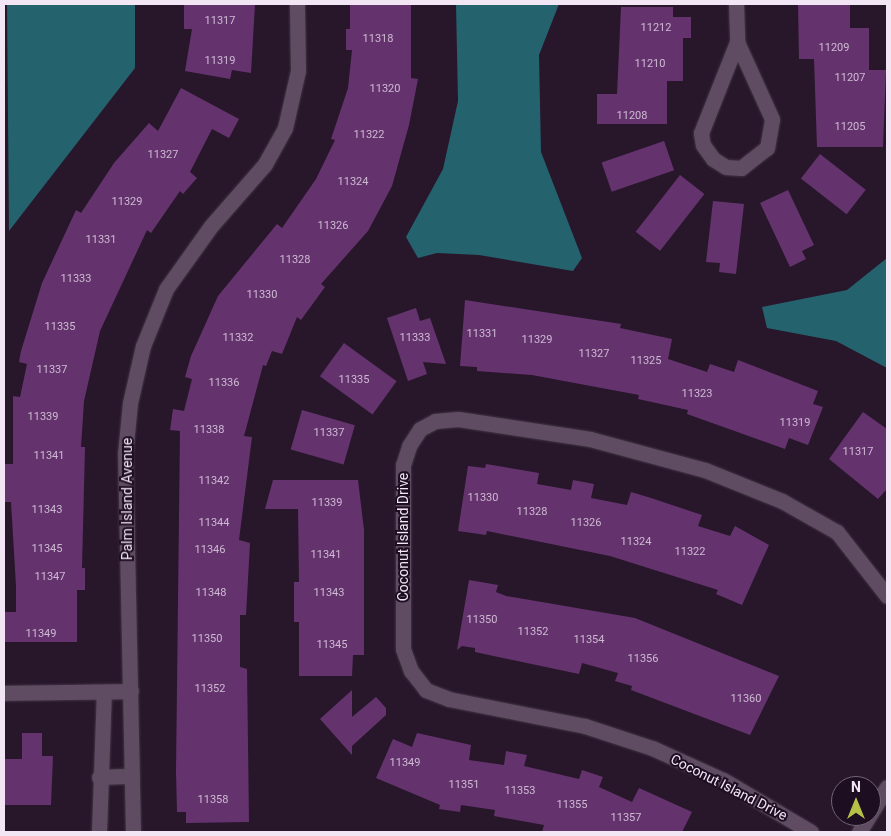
<!DOCTYPE html>
<style>
body{margin:0}
#map{position:relative;width:891px;height:836px;overflow:hidden;background:#28172b;font-family:Roboto,sans-serif}
div>[style]{position:absolute}
.water>*{inset:0;background:#24626e}
.building>*{inset:0;background:#64336e;transform-origin:0 0}
.roads{filter:drop-shadow(0 0 1px #423544) drop-shadow(0 0 1px #423544)}
.street>*{height:15px;margin:-7.5px;padding:0 7.5px;transform-origin:7.5px;border-radius:7.5px;background:#5f4c63}
span{translate:-50% -50%;white-space:nowrap;text-align:center;line-height:1.15;-webkit-text-stroke:4px #1e0e22;paint-order:stroke}
.number-label{font-size:11px;color:#ceb9d2}
.number-label span{-webkit-text-stroke-width:0}
.street-label{font-size:14px;color:#f2e6f4}
.frame{position:absolute;inset:0;border:5px solid #f2e6f4;pointer-events:none}
.north{position:absolute;left:831px;top:776px;width:50px;height:50px;box-sizing:border-box;background:#1e0e22;border:1px solid #736476;border-radius:50%;rotate:0deg;font-size:14px;font-weight:700;line-height:20px;text-align:center;color:#f2e6f4}
.north::after{content:'';display:block;margin:auto;width:18px;height:22px;background:#b7c148;clip-path:polygon(50% 0,100% 100%,50% 72%,0 100%)}
</style>
<div id="map">
<div class="water">
<i style="clip-path:polygon(7px 4px,135px 4px,135px 68px,9px 231px)"></i>
<i style="clip-path:polygon(456px 4px,559px 4px,539px 55px,541px 152px,582px 258px,573px 271px,479px 255px,437px 253px,418px 258px,406px 237px,443px 169px,458px 101px)"></i>
<i style="clip-path:polygon(887px 258px,887px 368px,836px 341px,767px 328px,762px 307px,847px 290px)"></i>
</div>
<div class="building">
<i style="clip-path:polygon(184px 4px,255px 4px,251px 73px,232px 70px,230px 79px,185px 71px,192px 29px,184px 29px)"></i>
<i style="clip-path:polygon(350px 4px,411px 4px,411px 78px,418px 79px,409px 125px,392px 186px,368px 231px,321px 284px,325px 287px,301px 320px,297px 317px,282px 354px,272px 351px,266px 366px,263px 365px,244px 436px,252px 437px,239px 540px,250px 543px,246px 615px,240px 615px,240px 667px,247px 669px,249px 822px,186px 823px,186px 812px,177px 812px,176px 772px,180px 431px,170px 430px,173px 409px,184px 411px,192px 379px,185px 377px,191px 356px,218px 296px,277px 224px,282px 228px,316px 179px,335px 140px,331px 139px,348px 88px,352px 50px,346px 50px,346px 29px,350px 29px)"></i>
<i style="clip-path:polygon(798px 4px,850px 4px,850px 28px,869px 28px,869px 70px,886px 70px,883px 147px,817px 147px,814px 59px,799px 59px)"></i>
<i style="clip-path:polygon(621px 7px,673px 7px,673px 17px,691px 17px,691px 38px,683px 38px,683px 81px,667px 81px,667px 124px,597px 124px,597px 94px,617px 94px)"></i>
<i style="clip-path:polygon(181px 88px,239px 119px,229px 138px,212px 129px,190px 172px,197px 178px,183px 194px,180px 191px,151px 233px,147px 230px,100px 331px,84px 401px,81px 447px,85px 447px,82px 568px,85px 568px,85px 590px,77px 590px,77px 642px,5px 642px,5px 612px,16px 612px,16px 586px,11px 502px,4px 502px,4px 464px,13px 464px,13px 396px,20px 397px,27px 364px,19px 362px,21px 351px,42px 283px,76px 210px,81px 213px,114px 163px,149px 123px,158px 131px)"></i>
<i style="left:664px;top:141px;width:31px;height:66px;rotate:71deg"></i>
<i style="left:820px;top:154px;width:58px;height:31px;rotate:38deg"></i>
<i style="left:680px;top:175px;width:31px;height:72px;rotate:38deg"></i>
<i style="clip-path:polygon(788px 190px,814px 245px,802px 251px,806px 259px,790px 267px,760px 203px)"></i>
<i style="clip-path:polygon(713px 201px,744px 204px,736px 274px,719px 272px,720px 263px,706px 262px)"></i>
<i style="clip-path:polygon(465px 300px,621px 324px,620px 328px,672px 339px,668px 359px,707px 372px,710px 364px,734px 372px,738px 360px,818px 391px,813px 404px,823px 407px,808px 445px,789px 438px,785px 449px,687px 414px,688px 410px,638px 399px,639px 395px,532px 375px,477px 371px,477px 367px,460px 366px)"></i>
<i style="clip-path:polygon(416px 308px,420px 321px,430px 318px,446px 364px,423px 362px,427px 374px,408px 381px,387px 318px)"></i>
<i style="left:344px;top:343px;width:65px;height:41px;rotate:36deg"></i>
<i style="left:302px;top:410px;width:55px;height:41px;rotate:16deg"></i>
<i style="clip-path:polygon(863px 412px,887px 429px,887px 489px,878px 499px,829px 459px)"></i>
<i style="clip-path:polygon(486px 464px,539px 473px,537px 484px,571px 490px,573px 480px,594px 484px,591px 498px,627px 505px,631px 492px,651px 498px,702px 515px,698px 526px,730px 536px,735px 526px,769px 545px,742px 605px,716px 594px,718px 590px,610px 556px,487px 531px,486px 535px,458px 531px,468px 466px,485px 468px)"></i>
<i style="clip-path:polygon(273px 480px,358px 480px,364px 530px,364px 655px,353px 655px,352px 676px,299px 676px,299px 622px,294px 622px,294px 582px,299px 582px,298px 509px,265px 509px)"></i>
<i style="clip-path:polygon(469px 580px,498px 585px,496px 592px,506px 596px,635px 618px,779px 676px,750px 735px,631px 690px,632px 686px,615px 681px,618px 673px,582px 663px,579px 674px,475px 652px,475px 648px,462px 646px,457px 650px)"></i>
<i style="clip-path:polygon(352px 690px,352px 717px,376px 697px,386px 708px,386px 715px,352px 746px,352px 755px,320px 719px)"></i>
<i style="clip-path:polygon(22px 733px,42px 733px,42px 756px,53px 756px,51px 805px,4px 805px,4px 759px,22px 759px)"></i>
<i style="clip-path:polygon(417px 733px,471px 745px,469px 760px,504px 765px,506px 751px,527px 755px,524px 766px,579px 779px,582px 770px,603px 777px,599px 787px,632px 802px,639px 788px,692px 812px,682px 832px,542px 832px,544px 825px,494px 816px,495px 810px,461px 805px,460px 812px,439px 809px,440px 805px,376px 778px,393px 739px,412px 747px)"></i>
</div>
<div class="roads">
<div class="street">
<i style="left:736px;top:4px;width:38px;rotate:88deg"></i>
<i style="left:737px;top:42px;width:98px;rotate:111.6deg"></i>
<i style="left:701px;top:133px;width:12px;rotate:81deg"></i>
<i style="left:703px;top:145px;width:17px;rotate:54deg"></i>
<i style="left:713px;top:159px;width:15px;rotate:32deg"></i>
<i style="left:726px;top:167px;width:15px;rotate:4deg"></i>
<i style="left:741px;top:168px;width:33px;rotate:-38deg"></i>
<i style="left:767px;top:148px;width:29px;rotate:-80deg"></i>
<i style="left:772px;top:119px;width:85px;rotate:-114.4deg"></i>
<i style="left:4px;top:693px;width:127px;rotate:-0.9deg"></i>
<i style="left:99px;top:777px;width:33px;rotate:-2deg"></i>
<i style="left:99px;top:832px;width:140px;rotate:-88deg"></i>
<i style="left:133px;top:832px;width:378px;rotate:-91.2deg"></i>
<i style="left:125px;top:454px;width:51px;rotate:-84.4deg"></i>
<i style="left:130px;top:403px;width:58px;rotate:-77.2deg"></i>
<i style="left:143px;top:346px;width:61px;rotate:-68deg"></i>
<i style="left:166px;top:289px;width:77px;rotate:-54.5deg"></i>
<i style="left:211px;top:226px;width:82px;rotate:-48.9deg"></i>
<i style="left:265px;top:164px;width:41px;rotate:-60.9deg"></i>
<i style="left:285px;top:128px;width:58px;rotate:-77.2deg"></i>
<i style="left:298px;top:71px;width:67px;rotate:-90.9deg"></i>
<i style="left:811px;top:832px;width:102px;rotate:-149.4deg"></i>
<i style="left:723px;top:780px;width:78px;rotate:-155.7deg"></i>
<i style="left:652px;top:748px;width:71px;rotate:-161.8deg"></i>
<i style="left:585px;top:726px;width:139px;rotate:-168.8deg"></i>
<i style="left:449px;top:699px;width:25px;rotate:-159deg"></i>
<i style="left:426px;top:690px;width:24px;rotate:-128deg"></i>
<i style="left:411px;top:671px;width:23px;rotate:-110deg"></i>
<i style="left:403px;top:649px;width:184px;rotate:-90deg"></i>
<i style="left:403px;top:465px;width:20px;rotate:-72deg"></i>
<i style="left:409px;top:446px;width:20px;rotate:-57deg"></i>
<i style="left:420px;top:429px;width:17px;rotate:-28deg"></i>
<i style="left:435px;top:421px;width:23px;rotate:-5deg"></i>
<i style="left:458px;top:419px;width:134px;rotate:8.6deg"></i>
<i style="left:590px;top:439px;width:119px;rotate:15.1deg"></i>
<i style="left:705px;top:470px;width:83px;rotate:21.9deg"></i>
<i style="left:782px;top:501px;width:63px;rotate:29.4deg"></i>
<i style="left:837px;top:532px;width:81px;rotate:52deg"></i>
<i style="left:859px;top:832px;width:53px;rotate:-58.1deg"></i>
</div>
</div>
<div class="number-label">
<span style="left:220px;top:21px">11317</span>
<span style="left:656px;top:28px">11212</span>
<span style="left:378px;top:39px">11318</span>
<span style="left:834px;top:48px">11209</span>
<span style="left:220px;top:61px">11319</span>
<span style="left:650px;top:64px">11210</span>
<span style="left:850px;top:78px">11207</span>
<span style="left:385px;top:89px">11320</span>
<span style="left:632px;top:116px">11208</span>
<span style="left:850px;top:127px">11205</span>
<span style="left:369px;top:135px">11322</span>
<span style="left:163px;top:155px">11327</span>
<span style="left:353px;top:182px">11324</span>
<span style="left:127px;top:202px">11329</span>
<span style="left:333px;top:226px">11326</span>
<span style="left:101px;top:240px">11331</span>
<span style="left:295px;top:260px">11328</span>
<span style="left:76px;top:279px">11333</span>
<span style="left:262px;top:295px">11330</span>
<span style="left:60px;top:327px">11335</span>
<span style="left:482px;top:334px">11331</span>
<span style="left:238px;top:338px">11332</span>
<span style="left:415px;top:338px">11333</span>
<span style="left:537px;top:340px">11329</span>
<span style="left:594px;top:354px">11327</span>
<span style="left:646px;top:361px">11325</span>
<span style="left:52px;top:370px">11337</span>
<span style="left:354px;top:380px">11335</span>
<span style="left:224px;top:383px">11336</span>
<span style="left:697px;top:394px">11323</span>
<span style="left:43px;top:417px">11339</span>
<span style="left:795px;top:423px">11319</span>
<span style="left:209px;top:430px">11338</span>
<span style="left:329px;top:433px">11337</span>
<span style="left:858px;top:452px">11317</span>
<span style="left:49px;top:456px">11341</span>
<span style="left:214px;top:481px">11342</span>
<span style="left:483px;top:498px">11330</span>
<span style="left:327px;top:503px">11339</span>
<span style="left:47px;top:510px">11343</span>
<span style="left:532px;top:512px">11328</span>
<span style="left:214px;top:523px">11344</span>
<span style="left:586px;top:523px">11326</span>
<span style="left:636px;top:542px">11324</span>
<span style="left:47px;top:549px">11345</span>
<span style="left:210px;top:550px">11346</span>
<span style="left:690px;top:552px">11322</span>
<span style="left:326px;top:555px">11341</span>
<span style="left:50px;top:577px">11347</span>
<span style="left:211px;top:593px">11348</span>
<span style="left:329px;top:593px">11343</span>
<span style="left:482px;top:620px">11350</span>
<span style="left:533px;top:632px">11352</span>
<span style="left:41px;top:634px">11349</span>
<span style="left:207px;top:639px">11350</span>
<span style="left:589px;top:640px">11354</span>
<span style="left:332px;top:645px">11345</span>
<span style="left:643px;top:659px">11356</span>
<span style="left:210px;top:689px">11352</span>
<span style="left:746px;top:699px">11360</span>
<span style="left:405px;top:763px">11349</span>
<span style="left:464px;top:785px">11351</span>
<span style="left:520px;top:791px">11353</span>
<span style="left:213px;top:800px">11358</span>
<span style="left:572px;top:805px">11355</span>
<span style="left:626px;top:818px">11357</span>
</div>
<div class="street-label">
<span style="left:127px;top:499px;rotate:-90deg">Palm Island Avenue</span>
<span style="left:403px;top:537px;rotate:-90deg">Coconut Island Drive</span>
<span style="left:729px;top:787px;rotate:27deg">Coconut Island Drive</span>
</div>
<div class="frame"></div>
<div class="north">N</div>
</div>
